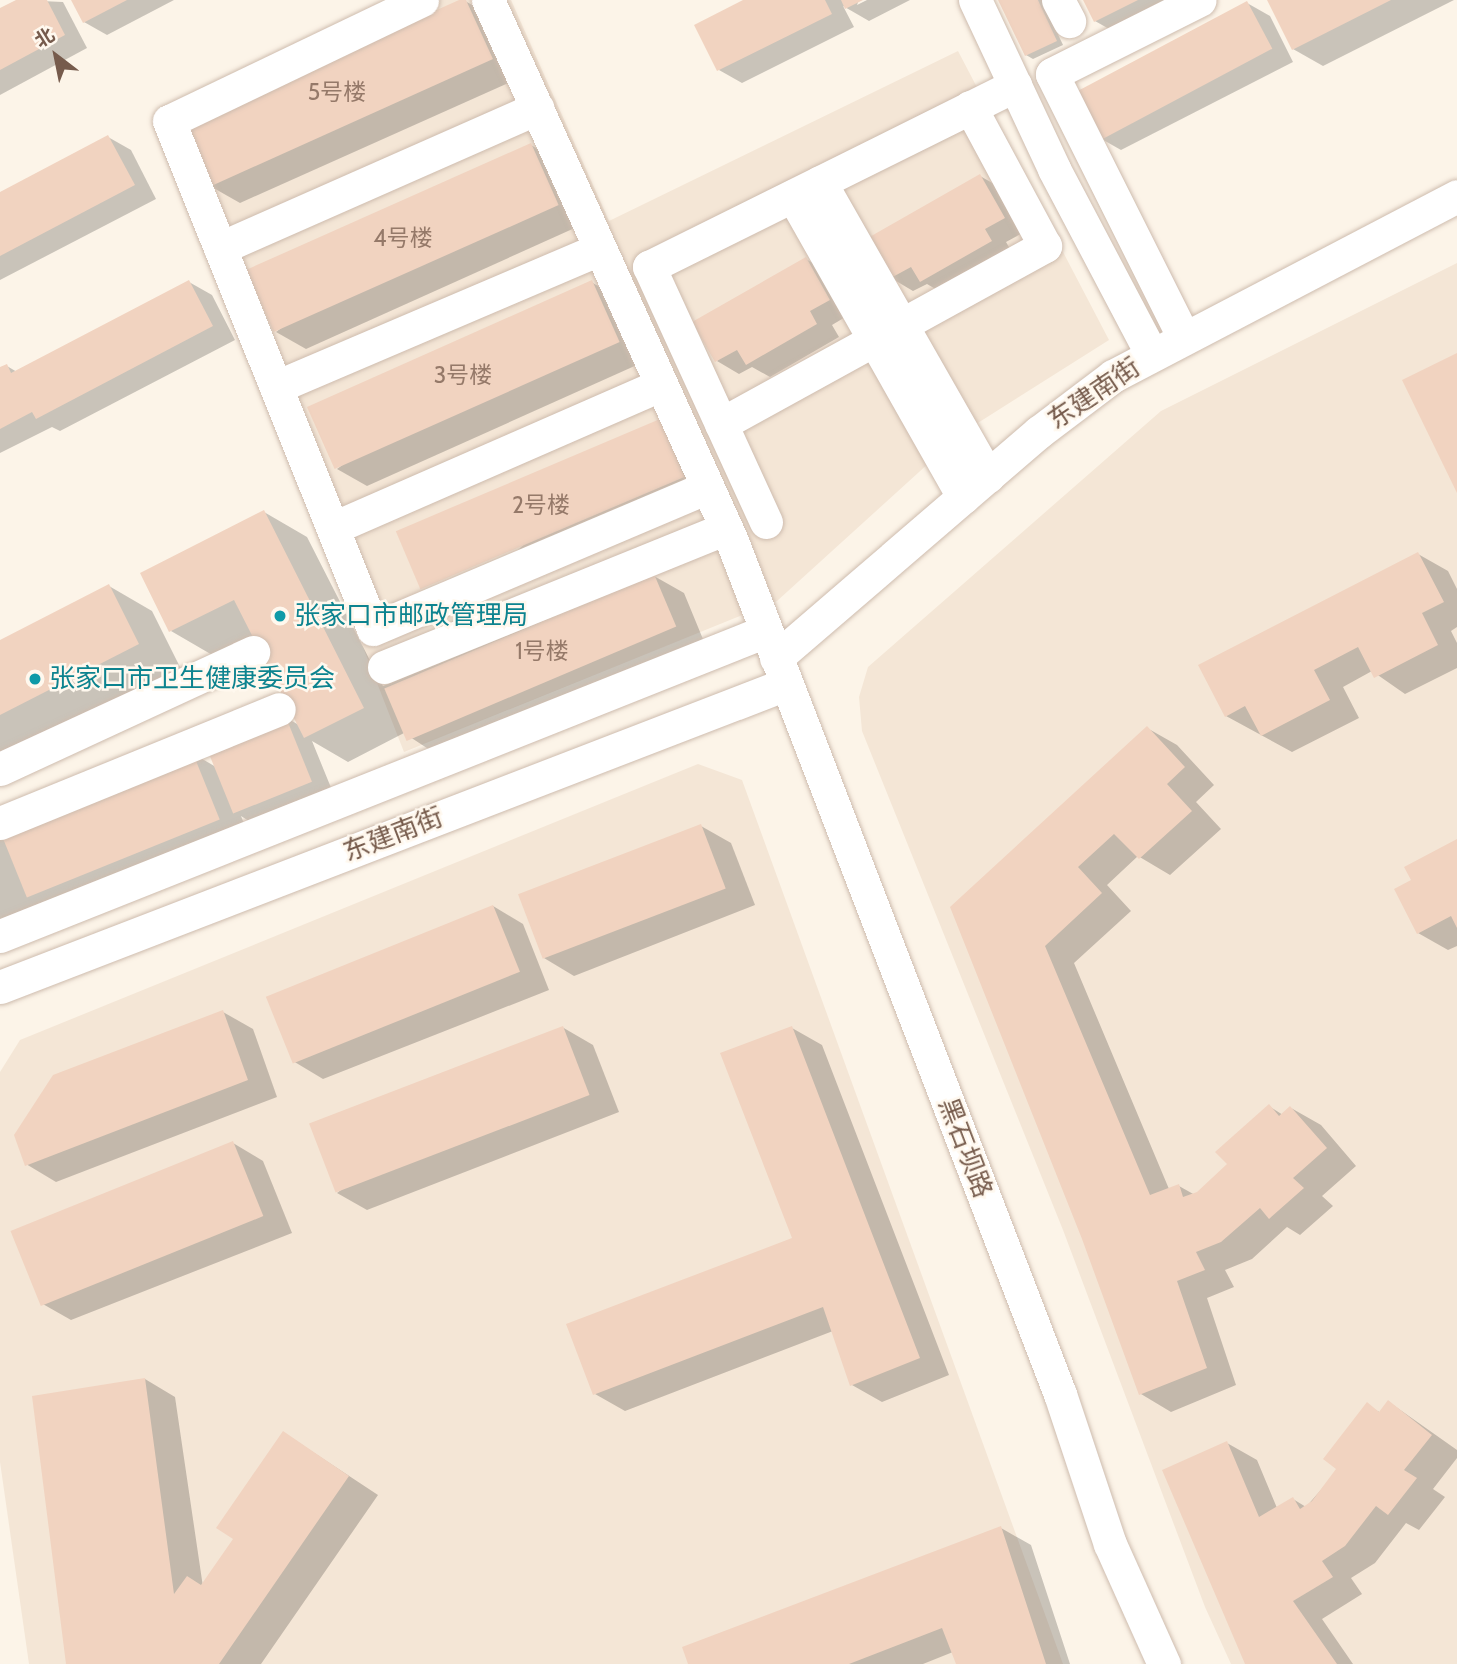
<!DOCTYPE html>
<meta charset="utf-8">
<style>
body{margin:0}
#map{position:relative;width:1457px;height:1664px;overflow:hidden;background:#fcf4e8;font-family:Cabin,"Noto Sans SC",sans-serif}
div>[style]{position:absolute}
.residential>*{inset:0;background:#f4e6d6}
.shadow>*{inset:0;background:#0003}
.building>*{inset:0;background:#f1d3c0;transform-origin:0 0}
.roads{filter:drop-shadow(0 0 2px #cebcae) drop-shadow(0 0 2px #cebcae)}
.minor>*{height:33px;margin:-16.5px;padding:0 16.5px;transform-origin:16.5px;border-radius:16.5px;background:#fff}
.dots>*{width:19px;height:19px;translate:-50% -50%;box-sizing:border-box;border:4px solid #fff8ee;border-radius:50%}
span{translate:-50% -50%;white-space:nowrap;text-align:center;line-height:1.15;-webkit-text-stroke:5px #fff8ee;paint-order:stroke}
.number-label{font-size:23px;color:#957969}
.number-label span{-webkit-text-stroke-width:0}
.street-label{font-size:26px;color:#765b4c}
.culture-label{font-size:26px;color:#0d838f}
.left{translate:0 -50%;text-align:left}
.north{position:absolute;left:21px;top:21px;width:70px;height:70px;-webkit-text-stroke:5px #fff8ee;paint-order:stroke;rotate:328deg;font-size:19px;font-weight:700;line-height:28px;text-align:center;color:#765b4c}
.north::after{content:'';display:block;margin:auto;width:24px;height:32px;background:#765b4c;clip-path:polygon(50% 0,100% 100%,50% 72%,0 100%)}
</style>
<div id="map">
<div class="residential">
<i style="clip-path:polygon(385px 0,511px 0,609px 221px,958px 51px,1109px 340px,962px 433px,777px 601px,404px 752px,155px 115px)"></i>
<i style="clip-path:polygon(1457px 263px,1457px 1664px,1231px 1664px,1205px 1607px,1063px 1230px,862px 731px,859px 697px,868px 667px,1161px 411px)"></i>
<i style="clip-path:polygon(698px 764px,742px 780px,1063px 1664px,29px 1664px,0 1462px,0 1072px,20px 1040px)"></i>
</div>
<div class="shadow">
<i style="clip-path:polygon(19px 0,63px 2px,87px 48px,0 95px,0 10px)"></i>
<i style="clip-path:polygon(73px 0,174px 0,107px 35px,84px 22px)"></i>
<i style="clip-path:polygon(463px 0,495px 17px,522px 77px,240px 203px,210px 186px)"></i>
<i style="clip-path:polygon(747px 0,859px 0,857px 5px,867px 0,910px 0,869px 21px,843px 6px,854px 27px,742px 83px,719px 70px)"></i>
<i style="clip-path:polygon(1000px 0,1042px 0,1063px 45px,1033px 59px,1026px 55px)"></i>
<i style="clip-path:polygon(1085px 0,1186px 0,1118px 34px,1095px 21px)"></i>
<i style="clip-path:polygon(1269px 0,1454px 0,1323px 66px,1293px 49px)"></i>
<i style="clip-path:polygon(1247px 3px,1270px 16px,1293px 62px,1121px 150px,1098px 137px)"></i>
<i style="clip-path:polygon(108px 137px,131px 150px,156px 199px,0 280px,0 194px)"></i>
<i style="clip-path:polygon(531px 145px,561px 163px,588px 222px,306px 349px,276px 332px)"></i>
<i style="clip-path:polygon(980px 176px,1003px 189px,1026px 231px,1006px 242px,1013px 254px,944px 294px,927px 284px,913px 291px,891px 278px)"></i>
<i style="clip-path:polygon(806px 259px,828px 272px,852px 313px,832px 325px,839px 337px,770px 377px,752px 367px,739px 374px,717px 361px)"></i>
<i style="clip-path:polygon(189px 282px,212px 295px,235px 340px,60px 431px,52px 427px,0 453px,0 369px,7px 366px,17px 372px)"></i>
<i style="clip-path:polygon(591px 282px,621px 299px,648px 360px,367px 486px,337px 469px)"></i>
<i style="clip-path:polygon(660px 421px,714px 494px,454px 608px)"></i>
<i style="clip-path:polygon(264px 512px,307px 537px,383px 686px,654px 576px,684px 593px,705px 644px,436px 754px,404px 733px,348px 762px,312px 741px,334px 795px,257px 826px,241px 816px,249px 836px,0 938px,0 832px,192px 753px,216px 767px,285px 717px,299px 725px,254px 635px,214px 656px,171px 631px)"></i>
<i style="clip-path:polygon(1418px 554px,1448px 571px,1457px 589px,1457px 627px,1451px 631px,1457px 643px,1457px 668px,1405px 694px,1372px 671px,1343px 687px,1359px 718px,1292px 752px,1226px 716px)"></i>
<i style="clip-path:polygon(109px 586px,152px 611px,181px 669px,0 761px,0 642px)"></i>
<i style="clip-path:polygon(1147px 728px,1177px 745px,1214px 785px,1196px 802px,1221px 829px,1170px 875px,1138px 856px,1107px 885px,1131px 911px,1074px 963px,1169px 1189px,1179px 1186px,1195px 1195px,1229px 1164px,1269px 1106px,1283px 1115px,1291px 1108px,1321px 1125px,1356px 1166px,1322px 1196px,1333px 1206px,1300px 1235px,1287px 1227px,1252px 1259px,1225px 1270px,1234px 1287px,1207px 1298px,1236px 1385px,1171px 1412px,1141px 1394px,1084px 1238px,952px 908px)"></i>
<i style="clip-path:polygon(701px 826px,731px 843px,755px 905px,574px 976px,544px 958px)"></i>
<i style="clip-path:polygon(1457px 841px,1457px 946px,1448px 950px,1418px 933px,1414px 881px)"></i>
<i style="clip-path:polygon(493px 906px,523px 924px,549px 990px,323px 1079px,293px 1061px)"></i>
<i style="clip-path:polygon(223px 1012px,253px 1029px,277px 1097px,56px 1182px,26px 1164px)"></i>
<i style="clip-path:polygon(562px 1027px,593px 1045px,619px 1112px,367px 1210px,337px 1193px)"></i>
<i style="clip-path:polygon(792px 1028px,822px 1045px,949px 1375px,882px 1402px,852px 1385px,833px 1331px,625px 1411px,595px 1394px,794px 1239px)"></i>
<i style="clip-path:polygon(233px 1143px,263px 1161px,292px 1233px,71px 1320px,41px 1303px)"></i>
<i style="clip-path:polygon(145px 1379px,175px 1397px,203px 1587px,236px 1539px,284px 1433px,378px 1495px,261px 1664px,68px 1664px)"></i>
<i style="clip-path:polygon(1389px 1402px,1457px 1450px,1457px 1458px,1433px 1489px,1445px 1497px,1419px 1530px,1406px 1523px,1375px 1563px,1351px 1578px,1362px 1594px,1322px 1619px,1353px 1664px,1247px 1664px,1165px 1471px,1227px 1443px,1257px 1460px,1277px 1508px,1293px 1499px,1306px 1507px,1339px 1469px,1367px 1405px,1381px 1413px)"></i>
<i style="clip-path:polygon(1001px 1528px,1031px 1545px,1070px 1664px,957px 1664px,953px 1652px,923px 1664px,690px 1664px)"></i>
</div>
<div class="building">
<i style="clip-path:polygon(16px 0,47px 0,65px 35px,0 70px,0 8px)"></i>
<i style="clip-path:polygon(71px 0,127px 0,83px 23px)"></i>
<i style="clip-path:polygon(459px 0,466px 0,493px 59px,209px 187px,181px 125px)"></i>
<i style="clip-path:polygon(743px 0,825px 0,832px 14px,717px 71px,694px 25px)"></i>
<i style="clip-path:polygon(841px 0,863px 0,845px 9px)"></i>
<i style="clip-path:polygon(998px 0,1038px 0,1057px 41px,1025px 56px)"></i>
<i style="clip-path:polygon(1083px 0,1138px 0,1094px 22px)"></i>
<i style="clip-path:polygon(1267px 0,1391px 0,1292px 50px)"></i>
<i style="left:1247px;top:1px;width:54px;height:197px;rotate:62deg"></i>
<i style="clip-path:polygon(108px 135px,135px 185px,0 256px,0 192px)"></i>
<i style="left:531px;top:143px;width:68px;height:312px;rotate:66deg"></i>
<i style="clip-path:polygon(980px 174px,1005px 218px,985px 229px,992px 241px,920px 282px,911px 267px,889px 279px,866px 239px)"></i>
<i style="clip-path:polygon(806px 257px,830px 300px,810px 311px,817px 324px,746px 365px,737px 350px,715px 362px,692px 322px)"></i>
<i style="clip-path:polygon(189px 280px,213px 326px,36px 419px,32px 412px,0 429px,0 367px,7px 364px,11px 373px)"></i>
<i style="left:592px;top:280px;width:68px;height:312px;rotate:66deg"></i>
<i style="clip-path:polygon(1457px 353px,1457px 493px,1402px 380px)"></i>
<i style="left:660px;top:419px;width:63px;height:287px;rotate:67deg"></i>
<i style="clip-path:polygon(264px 510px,364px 708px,304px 738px,234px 600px,169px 632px,140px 573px)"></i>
<i style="clip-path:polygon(1418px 552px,1444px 602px,1422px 613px,1438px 645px,1374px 678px,1358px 647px,1314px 670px,1330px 700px,1261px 736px,1245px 706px,1225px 717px,1198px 665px)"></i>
<i style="left:654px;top:574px;width:57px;height:293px;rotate:67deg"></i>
<i style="clip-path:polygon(109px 584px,139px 644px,0 715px,0 640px)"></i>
<i style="left:285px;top:715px;width:72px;height:85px;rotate:68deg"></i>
<i style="clip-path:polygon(1147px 726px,1185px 767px,1167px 784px,1192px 811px,1139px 859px,1114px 834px,1078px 867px,1102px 893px,1045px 946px,1150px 1195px,1179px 1184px,1183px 1197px,1197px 1192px,1227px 1164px,1215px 1152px,1269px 1104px,1279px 1116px,1290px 1106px,1327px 1148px,1293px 1178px,1304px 1188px,1269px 1219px,1260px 1208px,1221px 1242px,1196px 1252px,1205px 1270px,1177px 1281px,1207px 1368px,1139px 1395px,1082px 1239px,950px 907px)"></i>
<i style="left:192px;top:751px;width:74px;height:208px;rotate:68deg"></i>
<i style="left:701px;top:824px;width:69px;height:196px;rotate:69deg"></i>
<i style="clip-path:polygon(1457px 839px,1457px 928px,1451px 916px,1417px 934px,1394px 889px,1411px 880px,1404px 867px)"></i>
<i style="left:493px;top:905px;width:72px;height:245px;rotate:68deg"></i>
<i style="clip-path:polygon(223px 1010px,248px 1080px,25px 1166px,14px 1135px,53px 1075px)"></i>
<i style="left:563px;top:1026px;width:74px;height:272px;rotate:69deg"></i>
<i style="clip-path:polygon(792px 1026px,920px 1358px,850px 1386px,823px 1307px,593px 1395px,566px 1324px,792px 1238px,720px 1053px)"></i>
<i style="left:233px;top:1141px;width:81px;height:240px;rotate:68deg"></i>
<i style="clip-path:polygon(145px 1378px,174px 1594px,187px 1576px,201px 1585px,233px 1539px,216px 1528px,283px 1431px,349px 1476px,219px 1664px,66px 1664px,32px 1396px)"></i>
<i style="clip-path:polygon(1388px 1400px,1432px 1435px,1404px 1470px,1417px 1478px,1388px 1515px,1376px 1506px,1345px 1546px,1322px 1561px,1333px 1577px,1293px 1601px,1337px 1664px,1245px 1664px,1162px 1470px,1227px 1441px,1259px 1517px,1293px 1497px,1300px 1509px,1312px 1501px,1336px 1469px,1323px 1459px,1367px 1402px,1379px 1412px)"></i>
<i style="clip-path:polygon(1001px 1526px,1046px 1664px,956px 1664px,942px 1628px,849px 1664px,688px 1664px,682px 1647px)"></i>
</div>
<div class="roads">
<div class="minor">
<i style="left:422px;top:0;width:280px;rotate:154.4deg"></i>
<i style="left:169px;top:121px;width:547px;rotate:68.12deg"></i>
<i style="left:373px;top:629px;width:363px;rotate:-23deg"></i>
<i style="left:488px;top:0;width:593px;rotate:65.72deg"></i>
<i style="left:732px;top:541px;width:914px;rotate:68.97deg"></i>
<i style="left:1060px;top:1394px;width:158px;rotate:71.6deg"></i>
<i style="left:1110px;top:1544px;width:132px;rotate:65.8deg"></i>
<i style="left:975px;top:0;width:187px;rotate:64.9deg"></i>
<i style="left:1054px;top:169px;width:210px;rotate:62.2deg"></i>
<i style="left:1058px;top:0;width:24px;rotate:62deg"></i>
<i style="left:820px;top:182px;width:339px;rotate:60.3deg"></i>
<i style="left:793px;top:196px;width:346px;rotate:60.5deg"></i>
<i style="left:220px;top:248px;width:347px;rotate:-23.8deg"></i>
<i style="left:1184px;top:338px;width:295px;rotate:-116.6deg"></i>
<i style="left:1052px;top:74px;width:165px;rotate:-26.6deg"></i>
<i style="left:276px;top:387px;width:352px;rotate:-23.1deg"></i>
<i style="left:721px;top:424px;width:370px;rotate:-28.8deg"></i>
<i style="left:1045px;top:246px;width:158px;rotate:-118.3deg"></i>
<i style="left:766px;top:522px;width:281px;rotate:-114.6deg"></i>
<i style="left:649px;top:267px;width:409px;rotate:-26.4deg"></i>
<i style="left:333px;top:528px;width:358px;rotate:-23.6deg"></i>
<i style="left:776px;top:658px;width:347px;rotate:-40.7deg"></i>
<i style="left:1039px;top:432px;width:93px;rotate:-37.1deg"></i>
<i style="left:1113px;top:376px;width:388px;rotate:-27.6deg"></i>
<i style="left:384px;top:667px;width:369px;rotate:-22.1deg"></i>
<i style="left:0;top:769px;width:279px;rotate:-24.8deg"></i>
<i style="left:0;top:823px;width:301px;rotate:-22.2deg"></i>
<i style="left:0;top:936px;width:824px;rotate:-21.71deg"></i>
<i style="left:0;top:987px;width:842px;rotate:-21.08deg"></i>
</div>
</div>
<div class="dots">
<i style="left:280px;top:616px;background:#0f9aa8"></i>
<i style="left:35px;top:679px;background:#0f9aa8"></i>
</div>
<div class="number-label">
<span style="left:337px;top:92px">5号楼</span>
<span style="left:403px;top:238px">4号楼</span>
<span style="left:463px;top:375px">3号楼</span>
<span style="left:541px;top:505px">2号楼</span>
<span style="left:542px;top:651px">1号楼</span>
</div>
<div class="street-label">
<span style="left:1094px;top:394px;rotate:-34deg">东建南街</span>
<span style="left:393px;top:835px;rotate:-21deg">东建南街</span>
<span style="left:965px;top:1148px;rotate:69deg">黑石坝路</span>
</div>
<div class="culture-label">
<span class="left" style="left:294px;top:616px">张家口市邮政管理局</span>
<span class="left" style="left:49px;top:679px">张家口市卫生健康委员会</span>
</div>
<div class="north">北</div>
</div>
